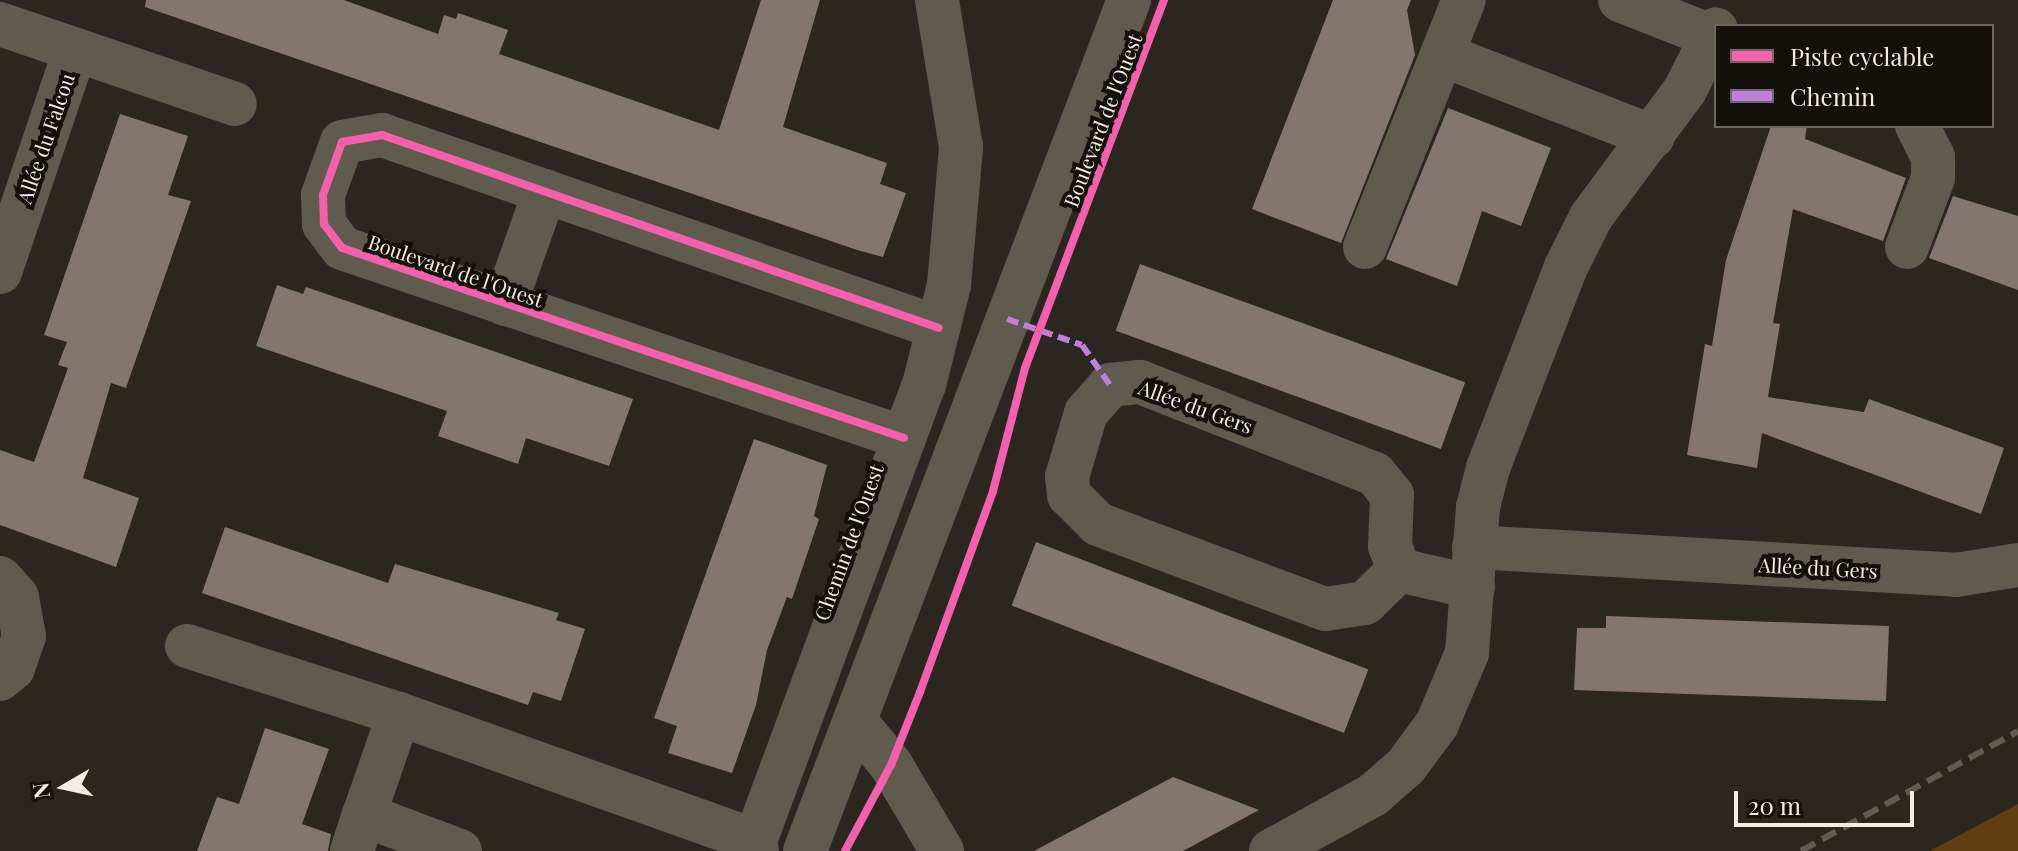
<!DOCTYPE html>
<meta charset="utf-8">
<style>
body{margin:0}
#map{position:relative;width:2018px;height:851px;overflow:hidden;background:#2b2620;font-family:"Playfair Display",serif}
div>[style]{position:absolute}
.green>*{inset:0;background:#5f3f12}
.building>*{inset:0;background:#857571;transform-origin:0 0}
.minor>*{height:44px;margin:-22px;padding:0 22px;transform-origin:22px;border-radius:22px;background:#5f5b4d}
.rail>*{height:6px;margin-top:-3px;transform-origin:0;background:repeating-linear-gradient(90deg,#615c53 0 16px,transparent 0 24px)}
.quiet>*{height:6px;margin-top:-3px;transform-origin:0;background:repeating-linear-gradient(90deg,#c07fdc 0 12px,transparent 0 18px)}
.cycleway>*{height:8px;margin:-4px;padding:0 4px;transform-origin:4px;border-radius:4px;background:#f560ab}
span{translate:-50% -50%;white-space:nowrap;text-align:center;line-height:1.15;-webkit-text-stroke:8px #14100b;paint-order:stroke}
.street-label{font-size:20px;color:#f2ece4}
.legend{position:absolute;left:1714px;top:24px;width:280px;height:104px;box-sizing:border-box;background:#14100b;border:2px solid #6d6862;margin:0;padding:10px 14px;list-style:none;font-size:24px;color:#f2ece4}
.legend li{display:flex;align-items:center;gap:16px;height:40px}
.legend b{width:40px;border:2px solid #6d6862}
.north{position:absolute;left:24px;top:747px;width:80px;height:80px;-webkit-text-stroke:6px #14100b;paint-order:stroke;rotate:261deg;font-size:22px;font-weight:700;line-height:32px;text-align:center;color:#f2ece4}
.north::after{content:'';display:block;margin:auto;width:28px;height:36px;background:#f2ece4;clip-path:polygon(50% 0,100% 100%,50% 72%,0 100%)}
.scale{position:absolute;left:1734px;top:791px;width:180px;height:36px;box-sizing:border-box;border:4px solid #f2ece4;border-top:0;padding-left:10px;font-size:24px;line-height:28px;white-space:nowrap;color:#f2ece4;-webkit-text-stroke:6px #14100b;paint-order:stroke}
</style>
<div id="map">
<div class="green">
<i style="clip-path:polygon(2018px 804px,2018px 851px,1930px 851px)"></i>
</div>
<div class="building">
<i style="clip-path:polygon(146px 0,344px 0,438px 34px,444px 15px,456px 19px,458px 13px,508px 30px,499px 54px,719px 130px,761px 0,820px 0,783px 127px,887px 163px,880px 184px,906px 193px,883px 257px,857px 250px,145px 7px)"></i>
<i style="clip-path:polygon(1333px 0,1411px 0,1407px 10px,1415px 55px,1341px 243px,1252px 209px)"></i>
<i style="clip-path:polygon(1448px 108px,1551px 148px,1521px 226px,1482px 211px,1457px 286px,1386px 259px)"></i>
<i style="clip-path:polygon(120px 114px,188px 136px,168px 195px,191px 201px,126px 388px,111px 383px,83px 478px,139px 498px,116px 567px,0 525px,0 450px,34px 462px,68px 368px,58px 365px,67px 342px,44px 335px)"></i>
<i style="clip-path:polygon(1771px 126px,1807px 126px,1805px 139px,1906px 178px,1883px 241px,1793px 209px,1773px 323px,1780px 324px,1768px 397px,1864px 412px,1869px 399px,2004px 448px,1981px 514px,1762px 433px,1757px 468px,1687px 455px,1705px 344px,1712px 346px,1726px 260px)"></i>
<i style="clip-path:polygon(1953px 196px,2018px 216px,2018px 290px,1929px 258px)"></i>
<i style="left:1140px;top:264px;width:346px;height:71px;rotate:20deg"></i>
<i style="clip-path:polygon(277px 285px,303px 294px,306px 287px,633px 399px,609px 466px,526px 438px,518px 464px,438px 436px,447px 411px,256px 346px)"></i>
<i style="clip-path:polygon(754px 439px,827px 465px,814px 516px,819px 519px,792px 599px,787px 597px,767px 650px,756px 705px,732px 773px,668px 753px,677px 726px,654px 718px)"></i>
<i style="clip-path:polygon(225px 527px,388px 583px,395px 564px,559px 613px,556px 620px,585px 629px,561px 701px,533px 692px,528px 705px,202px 593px)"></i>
<i style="left:1036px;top:542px;width:356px;height:68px;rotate:21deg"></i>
<i style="clip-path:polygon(1606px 616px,1889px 626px,1886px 701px,1574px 690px,1577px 628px,1606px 628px)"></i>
<i style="clip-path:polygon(265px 728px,329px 749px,302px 824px,331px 834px,328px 851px,197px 851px,217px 797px,239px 804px)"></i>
<i style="clip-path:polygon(1173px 777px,1259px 810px,1183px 851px,1034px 851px)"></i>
</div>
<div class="minor">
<i style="left:1620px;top:0;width:103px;rotate:21.6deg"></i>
<i style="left:0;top:24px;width:248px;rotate:18.8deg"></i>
<i style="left:1443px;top:55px;width:225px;rotate:21.3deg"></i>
<i style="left:1365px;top:247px;width:266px;rotate:-68.2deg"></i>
<i style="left:1907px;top:247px;width:74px;rotate:-69.4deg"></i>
<i style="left:1933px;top:178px;width:21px;rotate:-90deg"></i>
<i style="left:1933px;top:157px;width:35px;rotate:-117deg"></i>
<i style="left:0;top:272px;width:234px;rotate:-71.3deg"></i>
<i style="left:505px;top:304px;width:120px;rotate:-70.5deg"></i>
<i style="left:904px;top:438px;width:593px;rotate:-161.32deg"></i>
<i style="left:342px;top:248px;width:30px;rotate:-127deg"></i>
<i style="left:324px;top:224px;width:29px;rotate:-92deg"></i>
<i style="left:323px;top:195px;width:56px;rotate:-70.3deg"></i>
<i style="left:342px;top:142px;width:41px;rotate:-9.9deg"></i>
<i style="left:382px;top:135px;width:589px;rotate:19.11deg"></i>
<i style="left:1474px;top:547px;width:483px;rotate:3.3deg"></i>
<i style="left:1956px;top:575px;width:63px;rotate:-9.2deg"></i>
<i style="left:1399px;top:570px;width:47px;rotate:135.9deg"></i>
<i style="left:1365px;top:603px;width:40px;rotate:171.5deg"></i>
<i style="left:1325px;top:609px;width:242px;rotate:-159.5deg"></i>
<i style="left:1098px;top:524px;width:41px;rotate:-135deg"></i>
<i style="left:1069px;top:495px;width:18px;rotate:-96deg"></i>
<i style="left:1067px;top:477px;width:67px;rotate:-73.5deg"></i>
<i style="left:1086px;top:413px;width:37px;rotate:-49deg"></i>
<i style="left:1110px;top:385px;width:30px;rotate:-6deg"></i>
<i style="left:1140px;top:382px;width:252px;rotate:21.4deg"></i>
<i style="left:1375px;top:474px;width:27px;rotate:51deg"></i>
<i style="left:1392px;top:495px;width:51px;rotate:92.2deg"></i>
<i style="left:1390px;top:546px;width:26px;rotate:69deg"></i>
<i style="left:1399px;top:570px;width:76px;rotate:12.9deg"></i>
<i style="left:0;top:578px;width:25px;rotate:48deg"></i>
<i style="left:17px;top:597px;width:40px;rotate:80deg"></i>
<i style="left:24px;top:636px;width:34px;rotate:109deg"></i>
<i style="left:13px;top:668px;width:17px;rotate:140deg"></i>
<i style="left:187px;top:646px;width:223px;rotate:17.8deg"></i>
<i style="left:857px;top:723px;width:54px;rotate:51deg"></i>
<i style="left:891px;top:765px;width:100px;rotate:59.3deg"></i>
<i style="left:352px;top:851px;width:38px;rotate:-72deg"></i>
<i style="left:460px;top:851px;width:103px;rotate:-159.4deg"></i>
<i style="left:364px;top:815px;width:107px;rotate:-70.9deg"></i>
<i style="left:399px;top:714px;width:378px;rotate:19.6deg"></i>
<i style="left:757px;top:851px;width:10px;rotate:-101deg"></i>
<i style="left:755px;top:841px;width:486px;rotate:-69.7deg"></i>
<i style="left:924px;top:385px;width:103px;rotate:-76deg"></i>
<i style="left:949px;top:285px;width:139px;rotate:-85deg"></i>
<i style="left:961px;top:147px;width:149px;rotate:-99.3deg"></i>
<i style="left:805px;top:851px;width:911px;rotate:-69.16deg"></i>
<i style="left:1271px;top:851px;width:116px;rotate:-28.8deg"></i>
<i style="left:1373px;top:795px;width:44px;rotate:-41.3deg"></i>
<i style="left:1406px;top:766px;width:52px;rotate:-53.6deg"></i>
<i style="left:1437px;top:724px;width:77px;rotate:-67.1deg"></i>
<i style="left:1467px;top:653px;width:146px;rotate:-85.7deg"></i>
<i style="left:1478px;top:507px;width:40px;rotate:-75.6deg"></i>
<i style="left:1488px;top:468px;width:213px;rotate:-68.8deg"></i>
<i style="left:1565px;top:269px;width:58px;rotate:-63.4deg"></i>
<i style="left:1591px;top:217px;width:158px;rotate:-53.5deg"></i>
<i style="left:1685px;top:90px;width:68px;rotate:-63.1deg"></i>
</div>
<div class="rail">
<i style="left:1801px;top:851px;width:248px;rotate:-28.9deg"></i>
</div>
<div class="quiet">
<i style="left:1007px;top:319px;width:79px;rotate:19.1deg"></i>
<i style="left:1082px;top:345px;width:49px;rotate:55deg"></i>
</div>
<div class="cycleway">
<i style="left:904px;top:438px;width:593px;rotate:-161.32deg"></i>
<i style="left:342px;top:248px;width:30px;rotate:-127deg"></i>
<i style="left:324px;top:224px;width:29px;rotate:-92deg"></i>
<i style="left:323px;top:195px;width:56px;rotate:-70.3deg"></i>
<i style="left:342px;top:142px;width:41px;rotate:-9.9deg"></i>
<i style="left:382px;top:135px;width:589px;rotate:19.11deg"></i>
<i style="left:845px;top:851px;width:98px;rotate:-61.9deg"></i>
<i style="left:891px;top:765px;width:79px;rotate:-68.3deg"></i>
<i style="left:920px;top:692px;width:214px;rotate:-70deg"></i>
<i style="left:993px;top:491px;width:127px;rotate:-75.4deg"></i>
<i style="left:1025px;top:368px;width:393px;rotate:-69.3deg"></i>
</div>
<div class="street-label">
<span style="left:1102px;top:120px;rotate:-69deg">Boulevard de l'Ouest</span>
<span style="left:45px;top:138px;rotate:-71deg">Allée du Falcou</span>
<span style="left:456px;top:270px;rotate:19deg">Boulevard de l'Ouest</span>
<span style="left:1196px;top:406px;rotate:20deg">Allée du Gers</span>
<span style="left:848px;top:542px;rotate:-70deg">Chemin de l'Ouest</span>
<span style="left:1818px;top:567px;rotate:3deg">Allée du Gers</span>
</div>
<ul class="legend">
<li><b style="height:10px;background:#f560ab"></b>Piste cyclable</li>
<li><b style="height:10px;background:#c07fdc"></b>Chemin</li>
</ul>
<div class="north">N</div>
<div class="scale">20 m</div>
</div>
